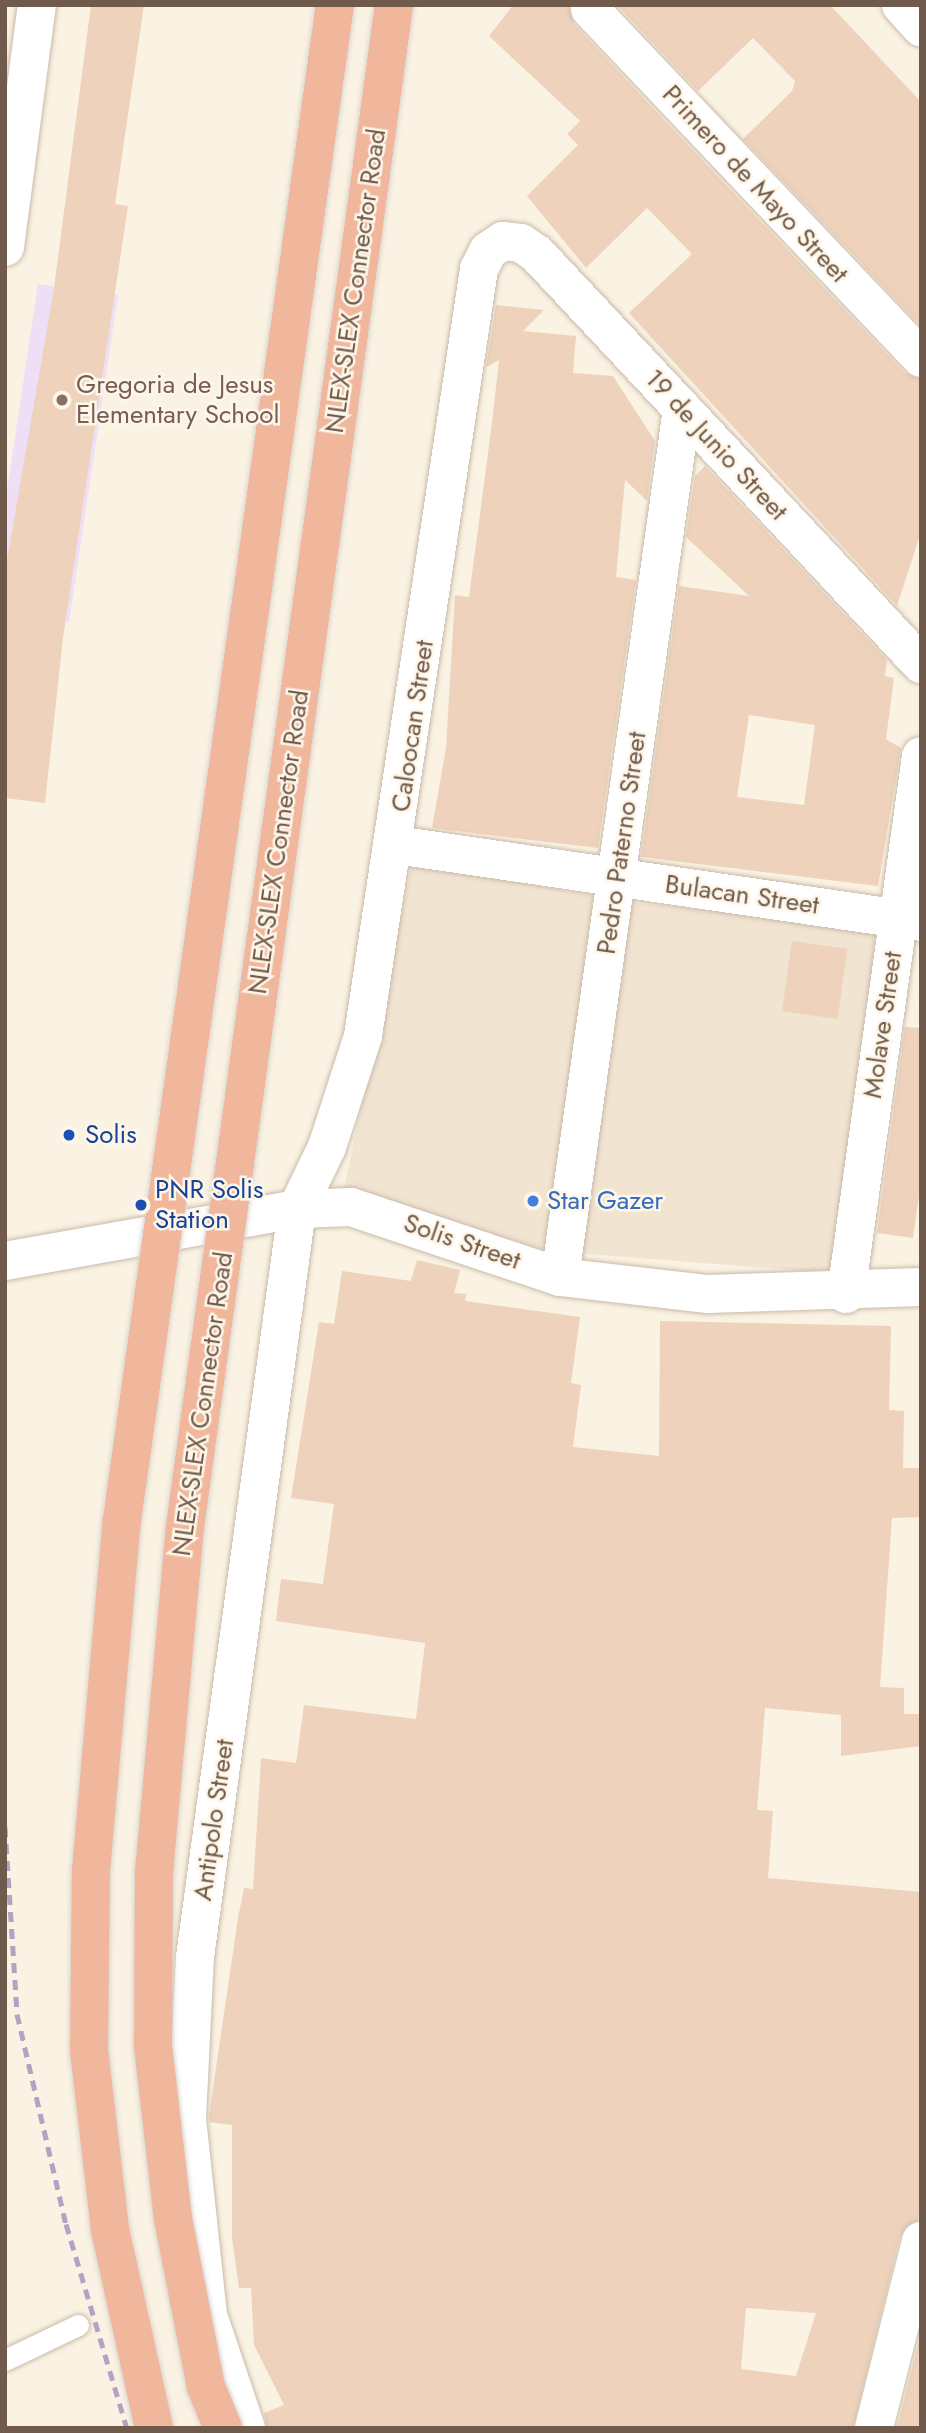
<!DOCTYPE html>
<style>
body{margin:0}
#map{position:relative;width:926px;height:2433px;overflow:hidden;background:#faf2e2;font-family:Jost,sans-serif}
div>[style]{position:absolute}
.residential>*{inset:0;background:#f1e4d1}
.education>*{inset:0;background:#efdff6}
.building>*{inset:0;background:#eed2bc;transform-origin:0 0}
.roads{filter:drop-shadow(0 0 2px #cabaaa) drop-shadow(0 0 2px #cabaaa)}
.lane>*{height:21px;margin:-10.5px;padding:0 10.5px;transform-origin:10.5px;border-radius:10.5px;background:#fff}
.street>*{height:38px;margin:-19px;padding:0 19px;transform-origin:19px;border-radius:19px;background:#fff}
.secondary>*{height:38px;margin:-19px;padding:0 19px;transform-origin:19px;border-radius:19px;background:#fff}
.rail>*{height:5px;margin-top:-2.5px;transform-origin:0;background:repeating-linear-gradient(90deg,#b5a2c2 0 10px,transparent 0 17px)}
.bridges{filter:drop-shadow(0 0 2px #dad4d0) drop-shadow(0 0 2px #dad4d0)}
.highway-bridge>*{height:38px;margin:-19px;padding:0 19px;transform-origin:19px;border-radius:19px;background:#f0b79d}
.dots>*{width:19px;height:19px;translate:-50% -50%;box-sizing:border-box;border:4px solid #fef6e8;border-radius:50%}
span{translate:-50% -50%;white-space:nowrap;text-align:center;line-height:1.15;-webkit-text-stroke:5px #fef6e8;paint-order:stroke}
.street-label{font-size:26px;color:#705a4b}
.education-label{font-size:26px;color:#785e54}
.left{translate:0 -50%;text-align:left}
.transit-label{font-size:26px;color:#164399}
.shop-label{font-size:26px;color:#366cbe}
.frame{position:absolute;inset:0;border:7px solid #705a4b;pointer-events:none}
</style>
<div id="map">
<div class="residential">
<i style="clip-path:polygon(412px 863px,627px 902px,883px 928px,832px 1273px,549px 1251px,344px 1189px)"></i>
</div>
<div class="education">
<i style="clip-path:polygon(38px 284px,118px 295px,69px 622px,5px 613px,5px 504px)"></i>
</div>
<div class="building">
<i style="clip-path:polygon(91px 5px,144px 5px,115px 204px,128px 206px,63px 638px,45px 803px,5px 798px,5px 572px,54px 288px)"></i>
<i style="clip-path:polygon(513px 5px,569px 5px,574px 24px,667px 123px,905px 373px,921px 379px,921px 532px,897px 606px,629px 313px,692px 254px,647px 208px,586px 268px,527px 196px,578px 145px,567px 134px,580px 121px,489px 36px)"></i>
<i style="clip-path:polygon(617px 5px,830px 5px,848px 24px,921px 102px,921px 326px,743px 139px,792px 91px,795px 81px,753px 38px,698px 91px)"></i>
<i style="clip-path:polygon(496px 305px,544px 310px,523px 331px,576px 336px,573px 373px,613px 376px,655px 441px,647px 501px,625px 480px,616px 577px,636px 580px,598px 848px,432px 828px,446px 748px,455px 595px,469px 597px,492px 423px,499px 360px,486px 367px)"></i>
<i style="clip-path:polygon(evenodd,705px 466px,887px 660px,885px 676px,894px 678px,886px 739px,901px 748px,878px 886px,641px 857px,679px 586px,749px 596px,686px 537px,695px 476px,705px 466px,749px 715px,815px 725px,804px 805px,737px 797px,749px 715px)"></i>
<i style="left:792px;top:941px;width:56px;height:71px;rotate:8deg"></i>
<i style="clip-path:polygon(905px 1027px,921px 1028px,921px 1182px,913px 1238px,877px 1233px)"></i>
<i style="clip-path:polygon(evenodd,417px 1260px,460px 1270px,454px 1293px,466px 1294px,465px 1301px,580px 1317px,571px 1383px,581px 1385px,573px 1447px,659px 1456px,660px 1321px,891px 1326px,889px 1410px,904px 1411px,903px 1468px,921px 1468px,921px 1517px,892px 1518px,880px 1687px,904px 1688px,904px 1714px,921px 1714px,921px 1746px,841px 1756px,841px 1715px,765px 1708px,757px 1810px,773px 1811px,768px 1878px,921px 1892px,921px 2203px,918px 2220px,900px 2236px,853px 2428px,267px 2428px,264px 2413px,284px 2405px,254px 2345px,251px 2288px,239px 2288px,232px 2238px,232px 2125px,209px 2122px,209px 2116px,238px 1918px,244px 1888px,253px 1889px,261px 1758px,296px 1763px,304px 1705px,416px 1719px,425px 1643px,276px 1621px,281px 1579px,323px 1584px,334px 1504px,291px 1498px,319px 1322px,334px 1324px,342px 1271px,411px 1281px,417px 1260px,746px 2308px,816px 2313px,796px 2376px,741px 2369px,746px 2308px)"></i>
<i style="clip-path:polygon(921px 2332px,921px 2428px,897px 2428px)"></i>
</div>
<div class="roads">
<div class="lane">
<i style="left:5px;top:2360px;width:81px;rotate:-25.6deg"></i>
</div>
<div class="street">
<i style="left:901px;top:5px;width:30px;rotate:48deg"></i>
<i style="left:590px;top:9px;width:481px;rotate:46.5deg"></i>
<i style="left:5px;top:247px;width:244px;rotate:-82.5deg"></i>
<i style="left:396px;top:845px;width:531px;rotate:8.34deg"></i>
<i style="left:297px;top:1209px;width:69px;rotate:-64.2deg"></i>
<i style="left:327px;top:1147px;width:117px;rotate:-72deg"></i>
<i style="left:363px;top:1036px;width:776px;rotate:-81.4deg"></i>
<i style="left:479px;top:269px;width:20px;rotate:-63deg"></i>
<i style="left:488px;top:251px;width:18px;rotate:-34deg"></i>
<i style="left:503px;top:241px;width:18px;rotate:6deg"></i>
<i style="left:521px;top:243px;width:19px;rotate:35deg"></i>
<i style="left:537px;top:254px;width:562px;rotate:46.88deg"></i>
<i style="left:560px;top:1277px;width:877px;rotate:-82deg"></i>
<i style="left:846px;top:1294px;width:543px;rotate:-82.06deg"></i>
<i style="left:874px;top:2428px;width:193px;rotate:-75.9deg"></i>
</div>
<div class="secondary">
<i style="left:5px;top:1261px;width:297px;rotate:-10.1deg"></i>
<i style="left:297px;top:1209px;width:54px;rotate:-2.1deg"></i>
<i style="left:351px;top:1207px;width:220px;rotate:18.5deg"></i>
<i style="left:560px;top:1277px;width:149px;rotate:6.6deg"></i>
<i style="left:708px;top:1294px;width:213px;rotate:-1.9deg"></i>
<i style="left:246px;top:2428px;width:119px;rotate:-108.6deg"></i>
<i style="left:208px;top:2315px;width:197px;rotate:-96.1deg"></i>
<i style="left:187px;top:2119px;width:162px;rotate:-87.2deg"></i>
<i style="left:195px;top:1957px;width:755px;rotate:-82.23deg"></i>
</div>
</div>
<div class="rail">
<i style="left:5px;top:1827px;width:187px;rotate:86.3deg"></i>
<i style="left:17px;top:2014px;width:216px;rotate:76.9deg"></i>
<i style="left:66px;top:2224px;width:213px;rotate:73.4deg"></i>
</div>
<div class="bridges">
<div class="highway-bridge">
<i style="left:154px;top:2428px;width:204px;rotate:-102.5deg"></i>
<i style="left:110px;top:2229px;width:180px;rotate:-96.7deg"></i>
<i style="left:89px;top:2050px;width:179px;rotate:-89.4deg"></i>
<i style="left:91px;top:1871px;width:352px;rotate:-85deg"></i>
<i style="left:122px;top:1520px;width:1530px;rotate:-82deg"></i>
<i style="left:223px;top:2428px;width:44px;rotate:-112.5deg"></i>
<i style="left:206px;top:2387px;width:171px;rotate:-101.1deg"></i>
<i style="left:173px;top:2219px;width:173px;rotate:-96.6deg"></i>
<i style="left:153px;top:2047px;width:174px;rotate:-89.7deg"></i>
<i style="left:154px;top:1873px;width:347px;rotate:-84.9deg"></i>
<i style="left:185px;top:1527px;width:1536px;rotate:-82.18deg"></i>
</div>
</div>
<div class="dots">
<i style="left:62px;top:400px;background:#8d6e63"></i>
<i style="left:69px;top:1135px;background:#1a4fb4"></i>
<i style="left:533px;top:1201px;background:#3f7fe0"></i>
<i style="left:141px;top:1205px;background:#1a4fb4"></i>
</div>
<div class="street-label">
<span style="left:755px;top:184px;rotate:47deg">Primero de Mayo Street</span>
<span style="left:356px;top:281px;rotate:-82deg">NLEX-SLEX Connector Road</span>
<span style="left:716px;top:445px;rotate:47deg">19 de Junio Street</span>
<span style="left:413px;top:726px;rotate:-82deg">Caloocan Street</span>
<span style="left:279px;top:842px;rotate:-82deg">NLEX-SLEX Connector Road</span>
<span style="left:622px;top:843px;rotate:-82deg">Pedro Paterno Street</span>
<span style="left:742px;top:895px;rotate:8deg">Bulacan Street</span>
<span style="left:883px;top:1025px;rotate:-82deg">Molave Street</span>
<span style="left:462px;top:1242px;rotate:19deg">Solis Street</span>
<span style="left:203px;top:1404px;rotate:-82deg">NLEX-SLEX Connector Road</span>
<span style="left:214px;top:1820px;rotate:-82deg">Antipolo Street</span>
</div>
<div class="education-label">
<span class="left" style="left:76px;top:400px">Gregoria de Jesus<br>Elementary School</span>
</div>
<div class="transit-label">
<span class="left" style="left:85px;top:1135px">Solis</span>
<span class="left" style="left:155px;top:1205px">PNR Solis<br>Station</span>
</div>
<div class="shop-label">
<span class="left" style="left:547px;top:1201px">Star Gazer</span>
</div>
<div class="frame"></div>
</div>
